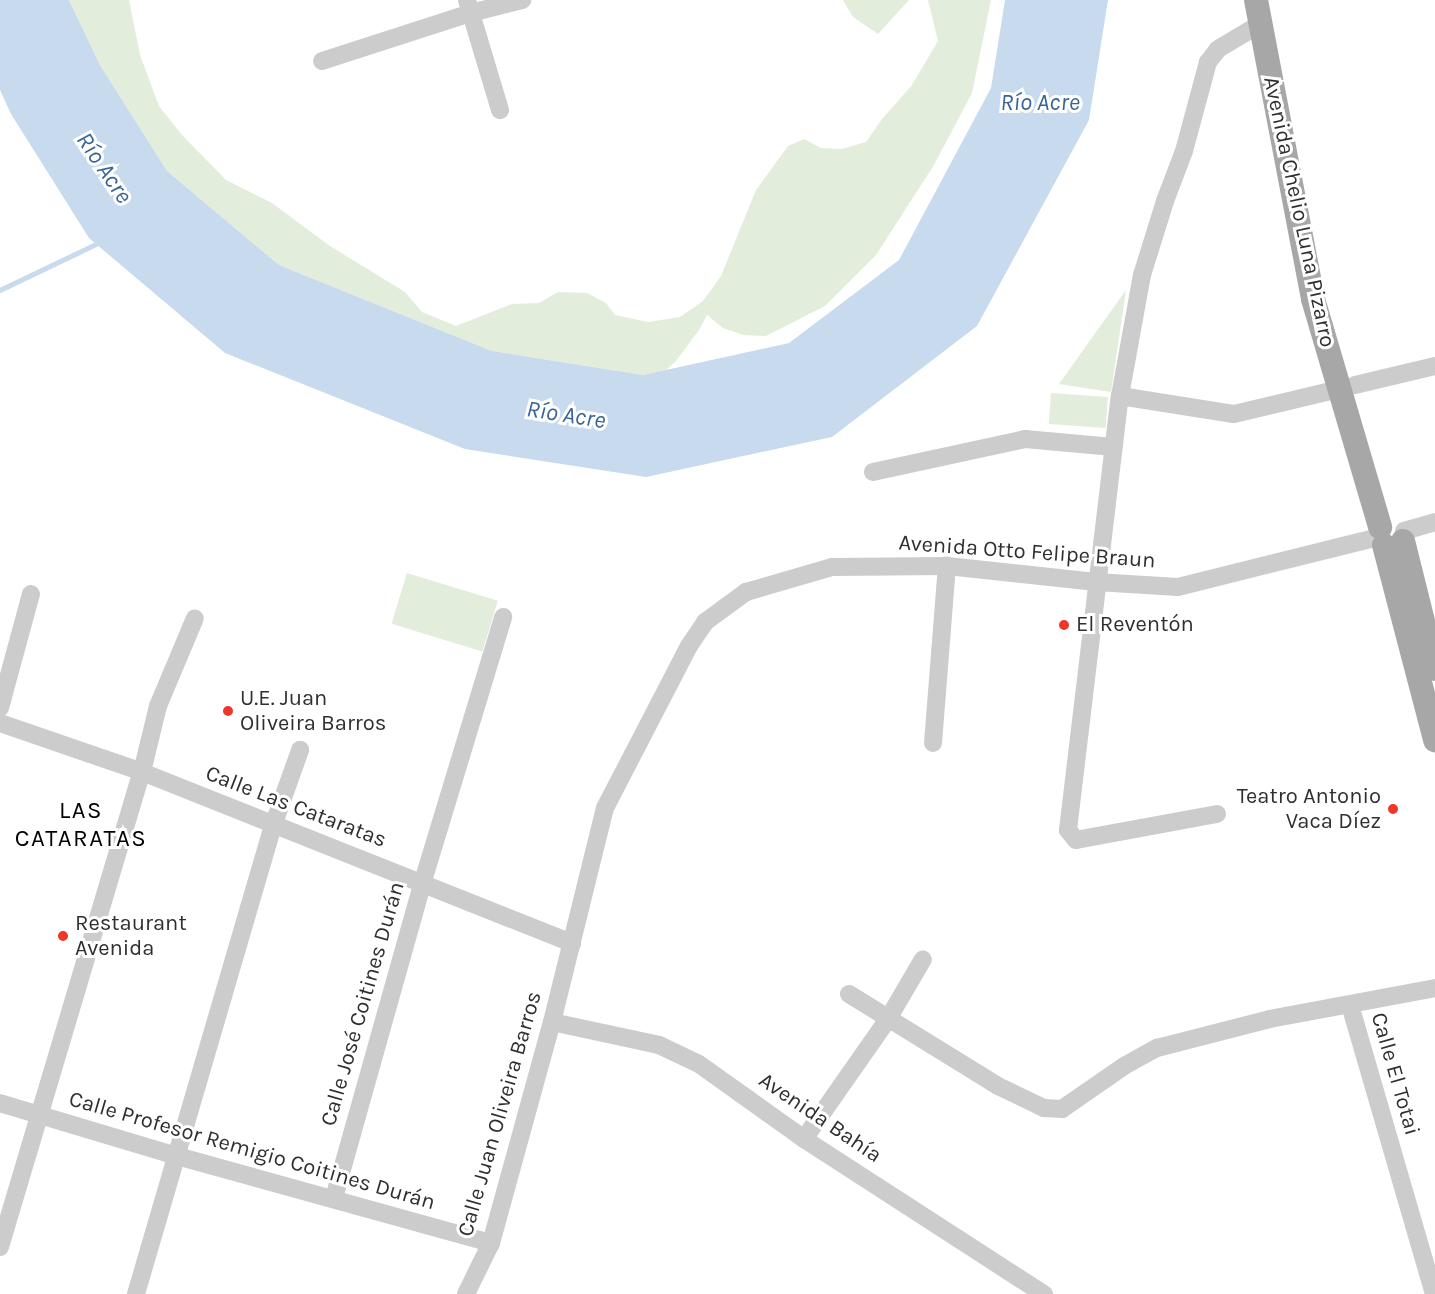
<!DOCTYPE html>
<meta charset="utf-8">
<style>
body{margin:0}
#map{position:relative;width:1435px;height:1294px;overflow:hidden;background:#fff;font-family:Karla,sans-serif}
div>[style]{position:absolute}
.green>*{inset:0;background:#e3eddc;transform-origin:0 0}
.water>*{inset:0;background:#c8daee}
.stream>*{height:4.5px;margin:-2.25px;padding:0 2.25px;transform-origin:2.25px;border-radius:2.25px;background:#c8daee}
.minor>*{height:18px;margin:-9px;padding:0 9px;transform-origin:9px;border-radius:9px;background:#ccc}
.major>*{height:24px;margin:-12px;padding:0 12px;transform-origin:12px;border-radius:12px;background:#a7a7a7}
.dots>*{width:16px;height:16px;translate:-50% -50%;box-sizing:border-box;border:3px solid #fff;border-radius:50%}
span{translate:-50% -50%;white-space:nowrap;text-align:center;line-height:1.15;-webkit-text-stroke:6px #fff;paint-order:stroke}
.street-label{font-size:22px;color:#2f2f2f}
.poi-label{font-size:22px;color:#2f2f2f}
.left{translate:0 -50%;text-align:left}
.right{translate:-100% -50%;text-align:right}
.water-label{font-size:24px;color:#396596;font-style:italic}
.neighbourhood-label{font-size:24px;color:#000;letter-spacing:1.5px}
</style>
<div id="map">
<div class="green">
<i style="clip-path:polygon(69px 0,129px 0,140px 55px,159px 106px,182px 135px,226px 180px,272px 203px,330px 246px,405px 292px,422px 312px,456px 326px,512px 304px,539px 303px,558px 292px,587px 293px,606px 303px,615px 315px,648px 322px,680px 317px,703px 301px,721px 276px,756px 190px,788px 146px,804px 139px,821px 148px,842px 149px,866px 142px,882px 119px,912px 85px,938px 41px,928px 0,991px 0,972px 93px,934px 165px,876px 255px,825px 306px,766px 336px,743px 335px,723px 328px,707px 315px,699px 330px,676px 361px,666px 370px,643px 375px,492px 351px,279px 265px,167px 171px,100px 65px)"></i>
<i style="clip-path:polygon(843px 0,909px 0,878px 34px,853px 17px)"></i>
<i style="clip-path:polygon(1126px 290px,1111px 392px,1059px 384px)"></i>
<i style="left:1051px;top:393px;width:57px;height:31px;rotate:4deg"></i>
<i style="left:407px;top:573px;width:95px;height:53px;rotate:17deg"></i>
</div>
<div class="water">
<i style="clip-path:polygon(0 0,69px 0,100px 65px,167px 171px,279px 265px,492px 351px,643px 375px,789px 343px,899px 260px,991px 88px,1005px 0,1108px 0,1089px 120px,977px 326px,832px 437px,646px 477px,465px 449px,225px 353px,89px 238px,11px 114px,0 90px)"></i>
</div>
<div class="stream">
<i style="left:0;top:290px;width:111px;rotate:-25.6deg"></i>
</div>
<div class="minor">
<i style="left:467px;top:0;width:115px;rotate:73.3deg"></i>
<i style="left:322px;top:61px;width:157px;rotate:-17.9deg"></i>
<i style="left:471px;top:13px;width:53px;rotate:-14.3deg"></i>
<i style="left:1355px;top:385px;width:82px;rotate:-13.4deg"></i>
<i style="left:1120px;top:396px;width:115px;rotate:9deg"></i>
<i style="left:1234px;top:414px;width:108px;rotate:-13.4deg"></i>
<i style="left:873px;top:472px;width:156px;rotate:-12.2deg"></i>
<i style="left:1025px;top:439px;width:89px;rotate:5.1deg"></i>
<i style="left:1404px;top:531px;width:32px;rotate:-16deg"></i>
<i style="left:0;top:708px;width:118px;rotate:-74.8deg"></i>
<i style="left:0;top:723px;width:150px;rotate:19deg"></i>
<i style="left:142px;top:772px;width:463px;rotate:21.7deg"></i>
<i style="left:933px;top:743px;width:178px;rotate:-85.5deg"></i>
<i style="left:1217px;top:814px;width:143px;rotate:169.6deg"></i>
<i style="left:1076px;top:840px;width:13px;rotate:-129deg"></i>
<i style="left:1068px;top:830px;width:437px;rotate:-83.2deg"></i>
<i style="left:1120px;top:396px;width:123px;rotate:-79.7deg"></i>
<i style="left:1142px;top:275px;width:77px;rotate:-72.7deg"></i>
<i style="left:1165px;top:201px;width:53px;rotate:-69.2deg"></i>
<i style="left:1184px;top:151px;width:92px;rotate:-74.9deg"></i>
<i style="left:1208px;top:62px;width:16px;rotate:-52deg"></i>
<i style="left:1218px;top:49px;width:49px;rotate:-30.8deg"></i>
<i style="left:849px;top:994px;width:175px;rotate:31.7deg"></i>
<i style="left:998px;top:1086px;width:51px;rotate:25.6deg"></i>
<i style="left:1044px;top:1108px;width:18px;rotate:3deg"></i>
<i style="left:1062px;top:1109px;width:75px;rotate:-34.7deg"></i>
<i style="left:1124px;top:1066px;width:38px;rotate:-29deg"></i>
<i style="left:1157px;top:1048px;width:117px;rotate:-14.4deg"></i>
<i style="left:1270px;top:1019px;width:168px;rotate:-10.6deg"></i>
<i style="left:1350px;top:1005px;width:301px;rotate:73.8deg"></i>
<i style="left:552px;top:1022px;width:109px;rotate:12.1deg"></i>
<i style="left:659px;top:1045px;width:44px;rotate:25.4deg"></i>
<i style="left:699px;top:1064px;width:129px;rotate:35.5deg"></i>
<i style="left:804px;top:1139px;width:286px;rotate:32.9deg"></i>
<i style="left:0;top:1103px;width:185px;rotate:16.7deg"></i>
<i style="left:177px;top:1156px;width:326px;rotate:15.5deg"></i>
<i style="left:804px;top:1139px;width:146px;rotate:-55deg"></i>
<i style="left:888px;top:1019px;width:69px;rotate:-59.7deg"></i>
<i style="left:334px;top:1198px;width:329px;rotate:-74.3deg"></i>
<i style="left:423px;top:881px;width:276px;rotate:-73.1deg"></i>
<i style="left:0;top:1247px;width:496px;rotate:-73.4deg"></i>
<i style="left:142px;top:772px;width:68px;rotate:-76.4deg"></i>
<i style="left:158px;top:706px;width:95px;rotate:-67.2deg"></i>
<i style="left:136px;top:1294px;width:488px;rotate:-73.7deg"></i>
<i style="left:273px;top:826px;width:81px;rotate:-70.4deg"></i>
<i style="left:466px;top:1294px;width:57px;rotate:-63.9deg"></i>
<i style="left:491px;top:1243px;width:229px;rotate:-74.6deg"></i>
<i style="left:552px;top:1022px;width:220px;rotate:-76.1deg"></i>
<i style="left:605px;top:808px;width:182px;rotate:-62.6deg"></i>
<i style="left:689px;top:646px;width:29px;rotate:-56deg"></i>
<i style="left:705px;top:622px;width:51px;rotate:-36.2deg"></i>
<i style="left:746px;top:592px;width:90px;rotate:-16.2deg"></i>
<i style="left:832px;top:567px;width:115px;rotate:-0.5deg"></i>
<i style="left:947px;top:566px;width:150px;rotate:6.1deg"></i>
<i style="left:1096px;top:582px;width:82px;rotate:3.5deg"></i>
<i style="left:1178px;top:587px;width:207px;rotate:-14deg"></i>
</div>
<div class="major">
<i style="left:1256px;top:0;width:304px;rotate:79.2deg"></i>
<i style="left:1313px;top:299px;width:238px;rotate:73.6deg"></i>
<i style="left:1403px;top:541px;width:132px;rotate:76deg"></i>
<i style="left:1384px;top:545px;width:202px;rotate:75.3deg"></i>
</div>
<div class="dots">
<i style="left:1064px;top:625px;background:#ee3629"></i>
<i style="left:228px;top:711px;background:#ee3629"></i>
<i style="left:1393px;top:809px;background:#ee3629"></i>
<i style="left:63px;top:936px;background:#ee3629"></i>
</div>
<div class="street-label">
<span style="left:1299px;top:212px;rotate:78deg">Avenida Chelio Luna Pizarro</span>
<span style="left:1027px;top:552px;rotate:4deg">Avenida Otto Felipe Braun</span>
<span style="left:296px;top:807px;rotate:21deg">Calle Las Cataratas</span>
<span style="left:363px;top:1004px;rotate:-74deg">Calle José Coitines Durán</span>
<span style="left:1395px;top:1074px;rotate:74deg">Calle El Totai</span>
<span style="left:500px;top:1114px;rotate:-74deg">Calle Juan Oliveira Barros</span>
<span style="left:820px;top:1118px;rotate:34deg">Avenida Bahía</span>
<span style="left:252px;top:1151px;rotate:16deg">Calle Profesor Remigio Coitines Durán</span>
</div>
<div class="poi-label">
<span class="left" style="left:1076px;top:625px">El Reventón</span>
<span class="left" style="left:240px;top:711px">U.E. Juan<br>Oliveira Barros</span>
<span class="right" style="left:1381px;top:809px">Teatro Antonio<br>Vaca Díez</span>
<span class="left" style="left:75px;top:936px">Restaurant<br>Avenida</span>
</div>
<div class="water-label">
<span style="left:1040px;top:103px">Río Acre</span>
<span style="left:104px;top:168px;rotate:56deg">Río Acre</span>
<span style="left:566px;top:415px;rotate:9deg">Río Acre</span>
</div>
<div class="neighbourhood-label">
<span style="left:81px;top:825px">LAS<br>CATARATAS</span>
</div>
</div>
